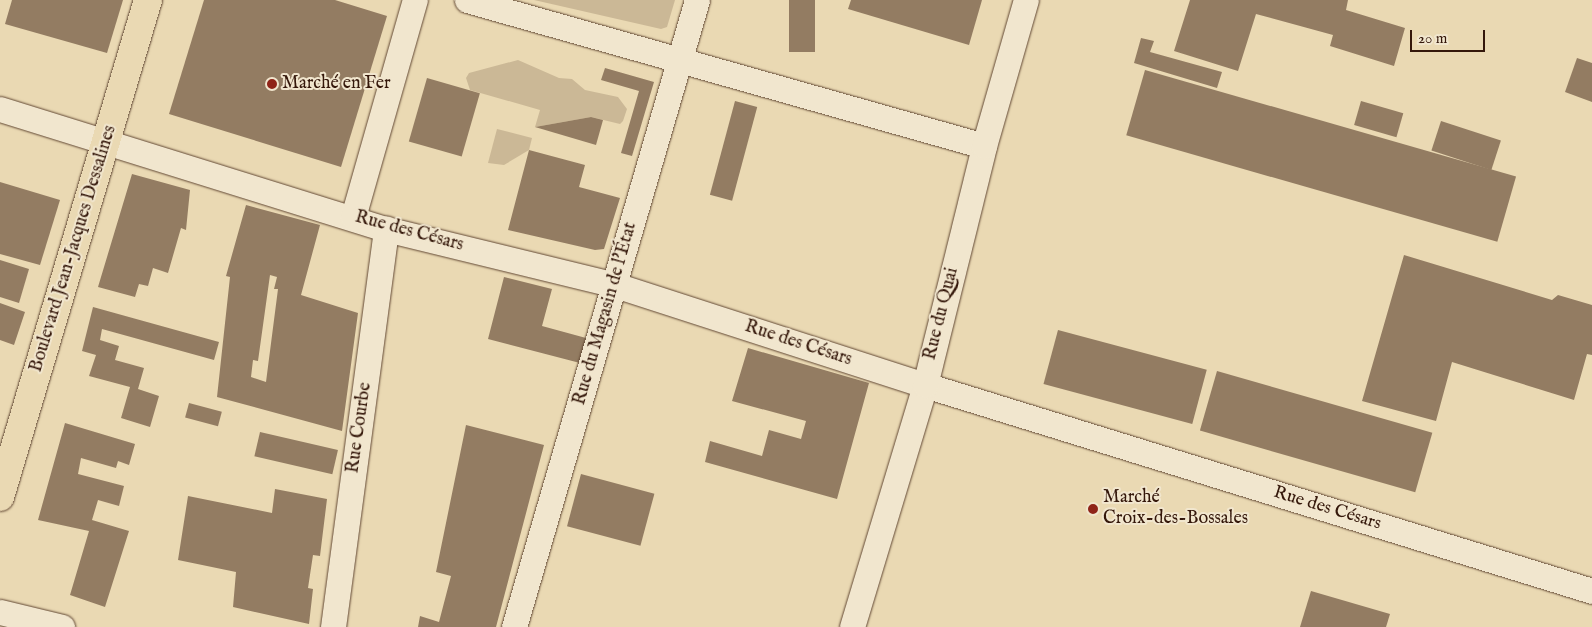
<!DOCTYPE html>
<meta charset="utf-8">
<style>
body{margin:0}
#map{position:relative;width:1592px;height:627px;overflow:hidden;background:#ead9b3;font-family:"IM FELL English",serif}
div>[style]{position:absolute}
.green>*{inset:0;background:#cbb896}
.building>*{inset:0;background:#937c62;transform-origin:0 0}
.roads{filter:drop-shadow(0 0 1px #624834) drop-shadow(0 0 1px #624834)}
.minor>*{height:25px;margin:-12.5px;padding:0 12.5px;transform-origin:12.5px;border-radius:12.5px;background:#f1e6ce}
.major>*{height:28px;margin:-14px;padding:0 14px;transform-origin:14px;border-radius:14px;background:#ead9b3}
.dots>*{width:14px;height:14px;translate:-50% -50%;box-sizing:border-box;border:2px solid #f1e6ce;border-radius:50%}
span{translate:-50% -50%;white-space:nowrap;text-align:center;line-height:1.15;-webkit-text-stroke:4px #f1e6ce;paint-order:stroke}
.poi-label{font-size:18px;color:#34170a}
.left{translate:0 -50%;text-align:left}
.street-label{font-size:18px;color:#34170a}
.scale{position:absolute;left:1410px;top:30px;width:75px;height:22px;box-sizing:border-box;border:2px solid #34170a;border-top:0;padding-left:6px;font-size:15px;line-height:18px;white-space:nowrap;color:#34170a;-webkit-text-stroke:4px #f1e6ce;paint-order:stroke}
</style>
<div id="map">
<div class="green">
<i style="clip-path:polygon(534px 0,675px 0,667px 27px,661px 29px)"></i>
<i style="clip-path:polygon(518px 60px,559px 78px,572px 79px,585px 90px,618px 97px,627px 109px,623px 121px,620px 124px,591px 117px,535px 127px,540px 110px,470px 90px,466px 78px,469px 73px)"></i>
<i style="clip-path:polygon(497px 129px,532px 138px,529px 150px,504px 165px,488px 163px)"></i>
</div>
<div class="building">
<i style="clip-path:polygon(12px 0,123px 0,107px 53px,5px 24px)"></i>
<i style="clip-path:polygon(204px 0,335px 0,387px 16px,341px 167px,169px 114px)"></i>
<i style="left:789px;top:0;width:26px;height:52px"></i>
<i style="clip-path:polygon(851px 0,982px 0,969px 45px,848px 9px)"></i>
<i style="clip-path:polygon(1190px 0,1348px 0,1346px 10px,1405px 28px,1394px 66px,1330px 46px,1333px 35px,1256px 14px,1238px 71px,1174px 51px)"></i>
<i style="clip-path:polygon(1141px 38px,1154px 41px,1150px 52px,1222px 72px,1217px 88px,1134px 63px)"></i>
<i style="clip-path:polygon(1577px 58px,1592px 63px,1592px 102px,1565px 92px)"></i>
<i style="clip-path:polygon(605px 68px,654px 82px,632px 156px,621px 153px,639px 91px,601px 80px)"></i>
<i style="left:1145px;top:70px;width:386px;height:68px;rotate:16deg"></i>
<i style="left:427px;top:78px;width:55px;height:66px;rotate:16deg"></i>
<i style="left:735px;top:101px;width:23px;height:97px;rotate:15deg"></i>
<i style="left:1361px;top:101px;width:44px;height:25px;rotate:16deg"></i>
<i style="clip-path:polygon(591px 117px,603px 120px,596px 145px,535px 127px)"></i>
<i style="left:1441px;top:121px;width:63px;height:31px;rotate:18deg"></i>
<i style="clip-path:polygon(529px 150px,585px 165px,579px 187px,620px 198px,604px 249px,595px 250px,508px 230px)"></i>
<i style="clip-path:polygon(132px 174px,190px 190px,186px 230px,181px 228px,168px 273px,153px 268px,148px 286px,139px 284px,135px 297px,98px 287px)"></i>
<i style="clip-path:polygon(0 182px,60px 200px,40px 265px,0 254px)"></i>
<i style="clip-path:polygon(evenodd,246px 205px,320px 225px,301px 295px,358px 313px,342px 431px,217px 397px,230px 277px,226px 276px,246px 205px,270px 275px,277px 277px,274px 289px,278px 289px,266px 382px,251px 377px,253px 360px,258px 361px,270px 275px)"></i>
<i style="clip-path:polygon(1404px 255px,1552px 300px,1558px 295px,1592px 305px,1592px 355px,1587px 354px,1574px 400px,1452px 362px,1436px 421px,1362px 401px)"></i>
<i style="clip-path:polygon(0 260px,29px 269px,19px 303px,0 297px)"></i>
<i style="clip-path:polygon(504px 277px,552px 289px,542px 326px,586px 338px,580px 363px,488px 339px)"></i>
<i style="clip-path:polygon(0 303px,25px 312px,14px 345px,0 340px)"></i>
<i style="clip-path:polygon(93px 307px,219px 342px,214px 360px,102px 329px,100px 340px,119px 346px,115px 360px,144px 368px,138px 389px,159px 396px,150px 427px,121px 418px,130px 387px,89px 376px,96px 355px,82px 351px)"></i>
<i style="left:1058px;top:330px;width:154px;height:56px;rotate:15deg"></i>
<i style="clip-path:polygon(748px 348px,869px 383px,837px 499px,705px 462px,710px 441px,762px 456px,769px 430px,801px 439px,806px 421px,732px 401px)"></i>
<i style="left:1217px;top:371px;width:224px;height:62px;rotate:16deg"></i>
<i style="left:189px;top:403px;width:34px;height:15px;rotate:15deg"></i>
<i style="clip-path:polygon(65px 423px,135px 444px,129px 465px,118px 461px,116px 468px,81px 458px,78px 474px,124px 486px,119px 506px,98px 500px,92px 520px,129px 531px,105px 607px,70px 595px,89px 531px,38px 520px)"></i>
<i style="clip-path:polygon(466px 425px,544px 445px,496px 627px,418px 627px,420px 616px,439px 622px,451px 576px,436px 572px)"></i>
<i style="left:260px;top:432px;width:80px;height:25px;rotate:13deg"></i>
<i style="left:581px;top:474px;width:76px;height:54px;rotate:15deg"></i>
<i style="clip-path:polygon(275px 489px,327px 499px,320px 556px,313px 555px,308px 588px,313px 589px,309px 624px,233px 607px,236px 572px,178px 560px,188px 496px,272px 513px)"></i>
<i style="clip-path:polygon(1311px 591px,1390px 614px,1386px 627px,1300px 627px)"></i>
</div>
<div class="roads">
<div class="minor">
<i style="left:467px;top:0;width:537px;rotate:15.77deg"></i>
<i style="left:0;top:109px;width:404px;rotate:17.3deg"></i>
<i style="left:386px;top:229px;width:236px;rotate:13.7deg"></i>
<i style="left:615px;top:285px;width:326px;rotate:17.9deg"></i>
<i style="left:925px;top:385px;width:698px;rotate:17.16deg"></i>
<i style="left:353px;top:217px;width:226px;rotate:-74.1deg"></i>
<i style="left:0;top:612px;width:64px;rotate:13.6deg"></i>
<i style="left:333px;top:627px;width:402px;rotate:-82.4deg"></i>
<i style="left:514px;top:627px;width:653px;rotate:-73.73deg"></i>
<i style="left:852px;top:627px;width:253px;rotate:-73.2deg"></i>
<i style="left:925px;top:385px;width:246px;rotate:-76.1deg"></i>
<i style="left:984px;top:146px;width:152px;rotate:-74deg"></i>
</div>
<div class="major">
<i style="left:0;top:497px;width:519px;rotate:-73.42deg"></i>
</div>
</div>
<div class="dots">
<i style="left:272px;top:84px;background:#8f2418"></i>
<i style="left:1093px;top:509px;background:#8f2418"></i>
</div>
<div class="poi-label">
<span class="left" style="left:282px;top:84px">Marché en Fer</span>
<span class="left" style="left:1103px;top:509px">Marché<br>Croix-des-Bossales</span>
</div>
<div class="street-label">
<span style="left:409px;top:232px;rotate:15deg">Rue des Césars</span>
<span style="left:74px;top:249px;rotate:-73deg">Boulevard Jean-Jacques Dessalines</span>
<span style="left:606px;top:314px;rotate:-74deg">Rue du Magasin de l'État</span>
<span style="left:942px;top:314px;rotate:-76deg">Rue du Quai</span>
<span style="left:798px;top:344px;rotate:18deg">Rue des Césars</span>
<span style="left:360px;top:428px;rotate:-82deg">Rue Courbe</span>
<span style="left:1327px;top:509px;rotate:17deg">Rue des Césars</span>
</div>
<div class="scale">20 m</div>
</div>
